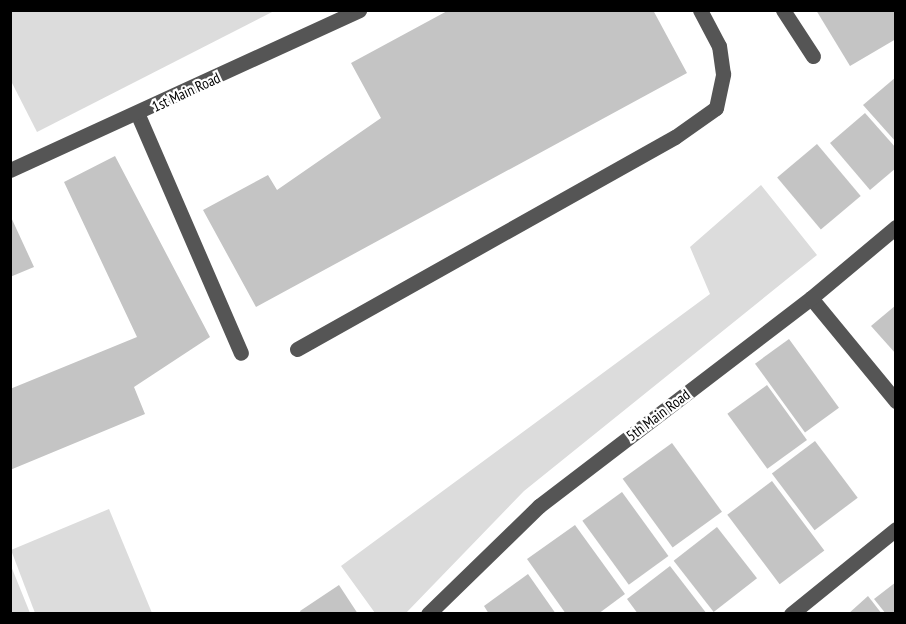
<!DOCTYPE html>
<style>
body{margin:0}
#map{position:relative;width:906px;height:624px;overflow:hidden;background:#fff;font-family:"PT Sans Narrow",sans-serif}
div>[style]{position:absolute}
.green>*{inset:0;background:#dcdcdc}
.building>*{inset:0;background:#c4c4c4;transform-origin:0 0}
.minor>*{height:15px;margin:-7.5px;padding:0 7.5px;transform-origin:7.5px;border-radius:7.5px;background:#555}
span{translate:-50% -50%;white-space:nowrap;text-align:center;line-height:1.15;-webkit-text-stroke:4.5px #fff;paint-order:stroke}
.street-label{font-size:15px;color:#000}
.frame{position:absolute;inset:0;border:12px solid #000;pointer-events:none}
</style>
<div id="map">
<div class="green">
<i style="clip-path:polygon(10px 11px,11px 10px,274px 11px,37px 132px,11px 81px)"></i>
<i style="clip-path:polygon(761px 185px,817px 255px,524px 491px,406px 613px,375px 613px,341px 566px,710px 294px,690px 247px)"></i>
<i style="clip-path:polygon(109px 509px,152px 613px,35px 613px,11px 550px)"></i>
<i style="clip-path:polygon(10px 566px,11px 566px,30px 613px,11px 613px)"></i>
</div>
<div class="building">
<i style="clip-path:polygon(449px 10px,653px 10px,687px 73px,256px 307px,203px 210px,268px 175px,277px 190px,381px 118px,351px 63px)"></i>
<i style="clip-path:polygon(816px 10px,896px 10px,896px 39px,850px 66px)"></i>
<i style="clip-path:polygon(896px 77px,896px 142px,863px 105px)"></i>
<i style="clip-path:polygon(865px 113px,896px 148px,896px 168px,870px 190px,830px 143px)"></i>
<i style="left:817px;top:144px;width:68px;height:52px;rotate:50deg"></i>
<i style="clip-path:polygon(115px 156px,210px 337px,134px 387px,145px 414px,10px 470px,10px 389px,137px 337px,64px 182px)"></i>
<i style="clip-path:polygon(10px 215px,34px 267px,10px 277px)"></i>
<i style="clip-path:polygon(896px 305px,896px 354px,871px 326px)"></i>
<i style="left:789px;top:339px;width:85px;height:42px;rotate:54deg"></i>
<i style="left:767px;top:385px;width:68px;height:49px;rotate:54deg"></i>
<i style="left:815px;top:441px;width:71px;height:54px;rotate:53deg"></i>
<i style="left:672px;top:443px;width:85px;height:61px;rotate:54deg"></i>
<i style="left:772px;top:481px;width:87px;height:56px;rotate:53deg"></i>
<i style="left:622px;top:492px;width:79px;height:49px;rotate:54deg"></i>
<i style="clip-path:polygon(575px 525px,625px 594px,598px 614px,566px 614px,527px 559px)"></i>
<i style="left:717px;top:527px;width:65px;height:55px;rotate:52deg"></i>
<i style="clip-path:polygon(670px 566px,707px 614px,638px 614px,627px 599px)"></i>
<i style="clip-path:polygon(528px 574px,556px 614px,489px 614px,484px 606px)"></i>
<i style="clip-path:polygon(896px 582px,896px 614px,886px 614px,874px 599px)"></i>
<i style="clip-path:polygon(339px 585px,358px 614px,301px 614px,300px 611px)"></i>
<i style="clip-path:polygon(868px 596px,882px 614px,848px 614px)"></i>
</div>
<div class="minor">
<i style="left:783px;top:10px;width:55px;rotate:56.9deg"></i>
<i style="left:138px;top:115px;width:259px;rotate:66.6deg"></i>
<i style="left:10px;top:170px;width:384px;rotate:-24.6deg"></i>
<i style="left:811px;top:298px;width:134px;rotate:50.5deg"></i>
<i style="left:297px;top:349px;width:433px;rotate:-29.3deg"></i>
<i style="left:675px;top:137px;width:50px;rotate:-35.3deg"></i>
<i style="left:716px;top:108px;width:35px;rotate:-78deg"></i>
<i style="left:723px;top:74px;width:28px;rotate:-98deg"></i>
<i style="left:719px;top:46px;width:41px;rotate:-117.8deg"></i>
<i style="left:428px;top:614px;width:155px;rotate:-44.2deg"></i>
<i style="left:539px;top:506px;width:342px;rotate:-37.4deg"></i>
<i style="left:811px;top:298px;width:111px;rotate:-39.9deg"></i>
<i style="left:791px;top:614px;width:135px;rotate:-39deg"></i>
</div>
<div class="street-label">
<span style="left:186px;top:92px;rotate:-25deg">1st Main Road</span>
<span style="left:658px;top:415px;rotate:-37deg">5th Main Road</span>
</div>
<div class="frame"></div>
</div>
